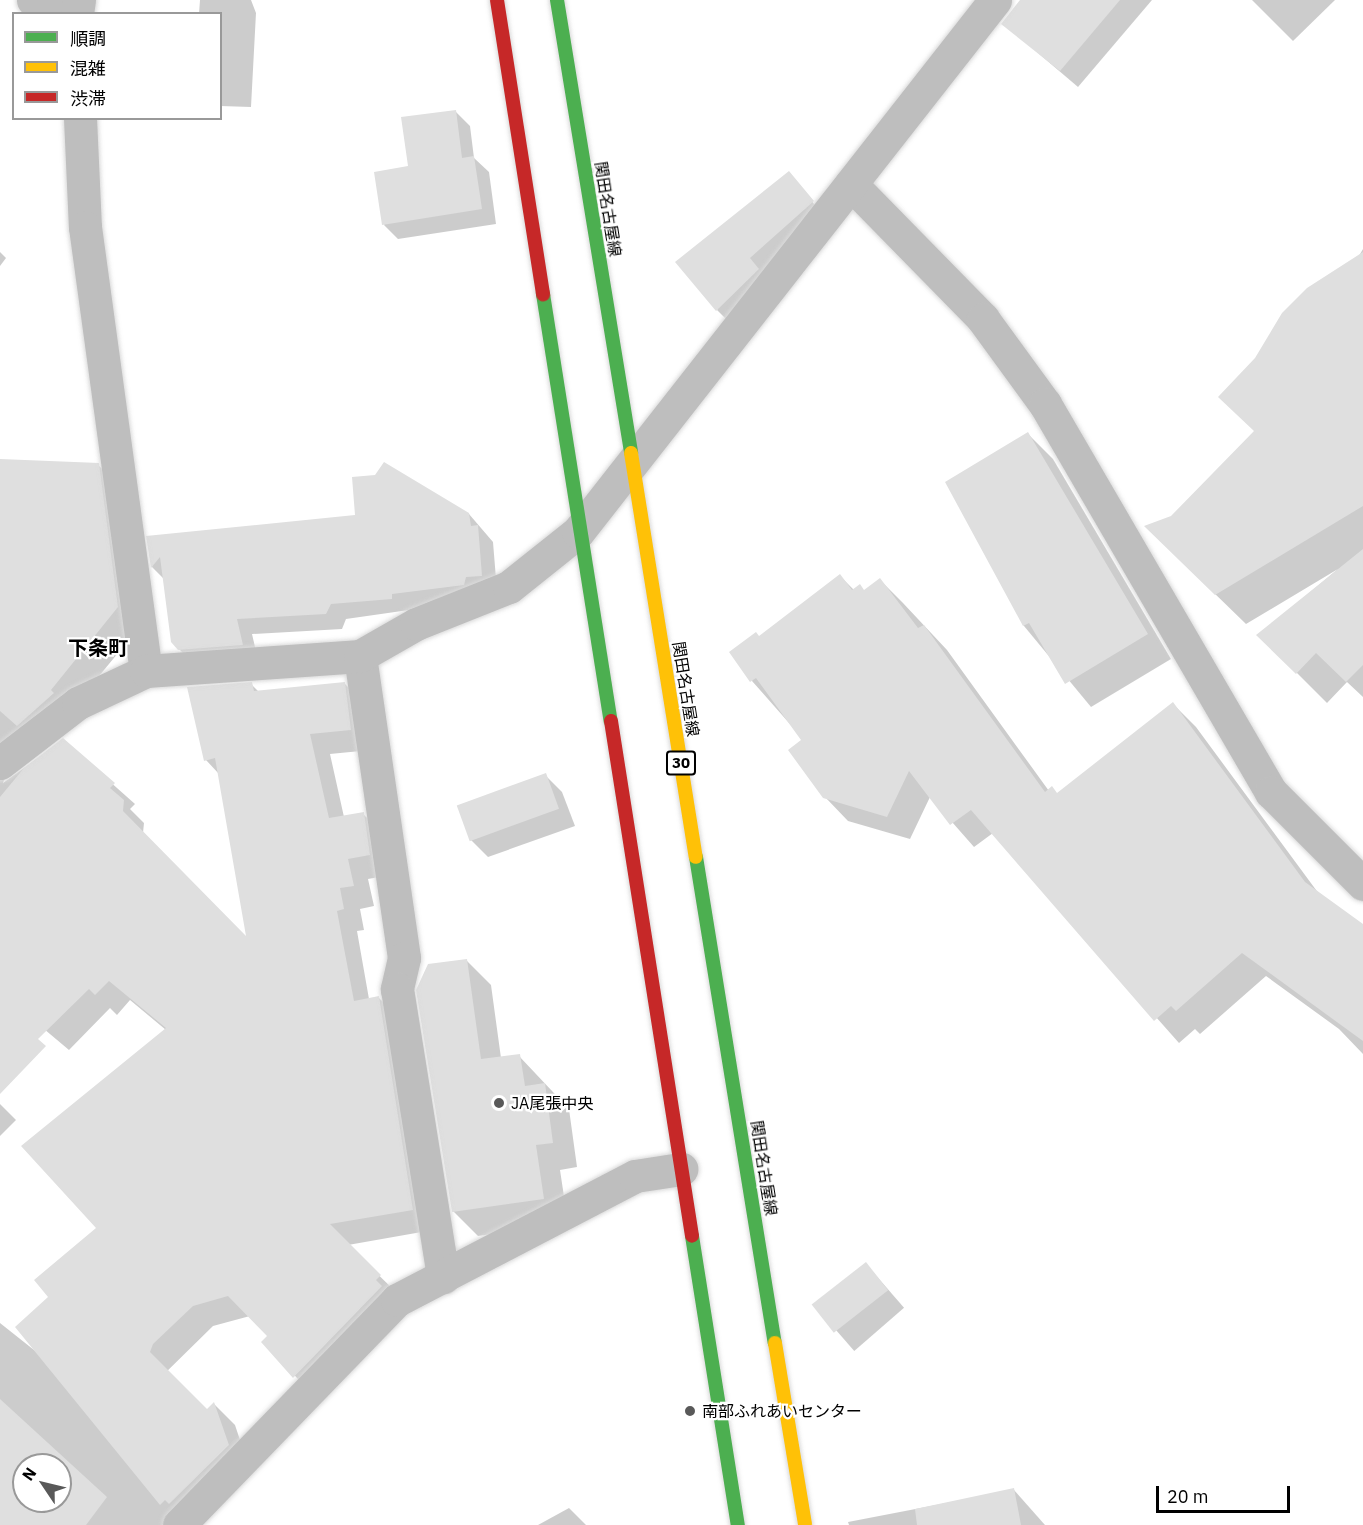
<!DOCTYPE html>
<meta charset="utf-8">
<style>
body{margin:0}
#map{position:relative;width:1363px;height:1525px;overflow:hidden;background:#fff;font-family:"IBM Plex Sans","Noto Sans JP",sans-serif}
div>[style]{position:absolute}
.shadow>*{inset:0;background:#0003;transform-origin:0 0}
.building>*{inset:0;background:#dfdfdf;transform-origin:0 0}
.roads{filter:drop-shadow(0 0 2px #dbdbdb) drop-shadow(0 0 2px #dbdbdb)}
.street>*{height:33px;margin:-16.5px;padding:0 16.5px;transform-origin:16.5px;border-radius:16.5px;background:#bebebe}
.fast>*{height:14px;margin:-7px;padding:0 7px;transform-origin:7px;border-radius:7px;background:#4caf50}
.slow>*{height:14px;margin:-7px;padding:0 7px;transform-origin:7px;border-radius:7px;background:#ffc107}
.jam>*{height:14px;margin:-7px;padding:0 7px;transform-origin:7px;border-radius:7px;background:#c62828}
.dots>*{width:16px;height:16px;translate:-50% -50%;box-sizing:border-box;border:3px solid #fff;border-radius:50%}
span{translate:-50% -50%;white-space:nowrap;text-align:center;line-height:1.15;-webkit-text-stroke:4.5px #fff;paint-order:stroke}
.shield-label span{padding:2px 4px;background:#fff;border:2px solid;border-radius:4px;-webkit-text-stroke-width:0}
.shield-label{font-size:15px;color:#000;font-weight:700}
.street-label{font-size:16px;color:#000}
.poi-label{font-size:16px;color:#000}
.left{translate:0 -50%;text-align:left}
.quarter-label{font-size:20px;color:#000;font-weight:700}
.legend{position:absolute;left:12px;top:12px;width:210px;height:108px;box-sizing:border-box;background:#fff;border:2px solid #999;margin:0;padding:8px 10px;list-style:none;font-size:18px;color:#000}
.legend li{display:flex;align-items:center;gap:12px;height:30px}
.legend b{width:30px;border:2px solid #999}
.north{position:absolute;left:12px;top:1453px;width:60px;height:60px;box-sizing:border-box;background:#fff;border:2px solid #999;border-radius:50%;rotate:305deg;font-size:16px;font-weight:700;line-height:24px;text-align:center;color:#000}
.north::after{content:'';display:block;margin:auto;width:21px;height:27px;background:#595959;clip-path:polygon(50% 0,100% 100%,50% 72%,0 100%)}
.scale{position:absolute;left:1156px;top:1486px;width:134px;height:27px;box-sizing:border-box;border:3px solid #000;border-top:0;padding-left:8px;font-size:18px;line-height:21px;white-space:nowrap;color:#000;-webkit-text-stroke:4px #fff;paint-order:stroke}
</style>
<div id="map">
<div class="shadow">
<i style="clip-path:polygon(200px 0,251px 0,256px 13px,251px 107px,220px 106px,220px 14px,199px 14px)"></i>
<i style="clip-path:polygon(1024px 0,1152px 0,1078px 87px,1004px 24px)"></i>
<i style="clip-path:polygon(1252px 0,1335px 0,1293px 41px)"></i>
<i style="clip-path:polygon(455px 111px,470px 126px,474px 158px,489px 172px,496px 224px,398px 239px,384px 225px,410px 168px)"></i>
<i style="clip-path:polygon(789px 173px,827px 220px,733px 326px,717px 310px)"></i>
<i style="clip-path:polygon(1363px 249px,1363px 697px,1347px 682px,1327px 703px,1259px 635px,1338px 569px,1246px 624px,1176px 556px,1172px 518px,1256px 432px)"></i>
<i style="clip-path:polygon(0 252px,6px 258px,0 266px)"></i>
<i style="clip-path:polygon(1028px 434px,1053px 459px,1171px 659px,1091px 707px,1024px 626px,947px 482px)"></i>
<i style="clip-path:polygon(98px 465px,119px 485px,138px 629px,70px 711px,8px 769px,3px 783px,63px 740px,135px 804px,130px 809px,144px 823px,143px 833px,249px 940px,219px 774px,206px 760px,251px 684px,259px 692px,344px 683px,365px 704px,371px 750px,330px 754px,344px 817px,363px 814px,384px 834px,390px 875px,368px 879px,374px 906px,360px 909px,364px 930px,357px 931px,369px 999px,379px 998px,399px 1018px,433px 1230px,348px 1245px,401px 1297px,315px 1397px,263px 1342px,269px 1336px,250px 1316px,213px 1326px,155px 1383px,98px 1228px,166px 1030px,130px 1000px,117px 1015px,110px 1008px,69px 1050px,0 992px,0 472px)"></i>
<i style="clip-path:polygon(469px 514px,493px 542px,497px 591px,479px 600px,346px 619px,342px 629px,252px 634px,258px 660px,195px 665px,179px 649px,164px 579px,152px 567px,148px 537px)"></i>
<i style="clip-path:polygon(840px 576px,854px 590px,865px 592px,880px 580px,903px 603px,947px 650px,1049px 791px,1058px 794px,1173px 704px,1196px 727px,1319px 894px,1363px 927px,1363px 1054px,1339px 1029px,1266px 976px,1200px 1034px,1195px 1029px,1179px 1043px,993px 833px,974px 847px,930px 797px,910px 839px,848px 821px,825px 797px,804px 740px,752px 681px,760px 638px)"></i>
<i style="clip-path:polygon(545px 775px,562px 792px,575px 826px,488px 857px,471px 840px)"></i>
<i style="clip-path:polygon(466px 960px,491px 985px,501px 1058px,519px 1056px,569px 1109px,577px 1167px,560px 1170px,568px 1223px,478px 1236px,453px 1211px)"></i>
<i style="clip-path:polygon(0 1104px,16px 1120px,0 1136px)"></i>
<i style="left:866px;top:1264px;width:58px;height:66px;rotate:49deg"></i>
<i style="clip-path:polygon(evenodd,0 1323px,126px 1423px,207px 1411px,214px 1404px,235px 1425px,249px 1467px,182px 1525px,0 1525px,0 1323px,24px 1465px,60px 1465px,60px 1501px,24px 1501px,24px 1465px)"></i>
<i style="clip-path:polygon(1014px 1490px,1045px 1525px,849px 1525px,848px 1522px)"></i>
<i style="clip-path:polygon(569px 1508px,586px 1525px,538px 1525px)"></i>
</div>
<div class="building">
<i style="clip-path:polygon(1020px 0,1120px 0,1060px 71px,1001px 24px)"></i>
<i style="clip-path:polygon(456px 110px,462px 158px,474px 156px,482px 209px,382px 225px,374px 172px,408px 166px,401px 117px)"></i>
<i style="clip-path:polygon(789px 171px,814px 201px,750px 258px,759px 269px,716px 311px,675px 262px)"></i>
<i style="clip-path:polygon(1363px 252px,1363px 506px,1215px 595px,1144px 526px,1171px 516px,1254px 431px,1218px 397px,1255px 358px,1282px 313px,1307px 288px)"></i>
<i style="clip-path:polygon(1028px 432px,1148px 634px,1065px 684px,1029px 623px,1023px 626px,945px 482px)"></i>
<i style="clip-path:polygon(0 459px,99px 463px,118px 607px,51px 690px,54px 693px,17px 726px,0 711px)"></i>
<i style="clip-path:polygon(384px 462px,469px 513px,471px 526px,478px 525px,482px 576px,466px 577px,464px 585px,392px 594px,392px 599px,331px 604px,326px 614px,237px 619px,243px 645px,178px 650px,171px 642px,160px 557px,151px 568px,146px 536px,355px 515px,352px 477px,375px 475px)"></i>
<i style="clip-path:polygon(1363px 549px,1363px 665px,1346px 682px,1316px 653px,1296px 674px,1256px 635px)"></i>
<i style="clip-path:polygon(840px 574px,852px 590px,860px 584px,864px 590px,880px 578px,918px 628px,924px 625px,1045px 792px,1052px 786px,1057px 793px,1173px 702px,1305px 882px,1363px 924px,1363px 1041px,1242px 953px,1176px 1011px,1171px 1006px,1154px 1021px,971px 810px,950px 825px,909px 771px,887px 817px,823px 798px,788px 750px,801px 740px,756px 678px,750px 682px,729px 652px,756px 632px,759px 636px)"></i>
<i style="clip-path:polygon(252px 682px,254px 691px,345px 682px,351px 730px,310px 734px,329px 818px,364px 812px,370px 855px,348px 859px,354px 886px,340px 888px,344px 909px,337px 911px,354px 1001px,379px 996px,413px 1210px,330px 1224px,381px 1275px,376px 1280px,382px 1286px,293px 1378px,261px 1342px,267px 1336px,228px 1296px,193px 1306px,153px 1344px,150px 1352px,207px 1409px,214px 1402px,229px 1445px,169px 1504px,165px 1500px,160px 1505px,15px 1327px,48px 1297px,34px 1280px,96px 1228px,21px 1146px,166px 1028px,109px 981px,95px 995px,89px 989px,38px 1039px,46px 1046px,0 1094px,0 797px,24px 768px,63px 738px,115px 783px,110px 788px,124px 800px,123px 811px,246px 936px,215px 758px,204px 761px,187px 687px)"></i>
<i style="left:546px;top:773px;width:38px;height:95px;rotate:70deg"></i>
<i style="clip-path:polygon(467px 959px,481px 1059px,520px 1054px,525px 1086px,545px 1083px,553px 1143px,536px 1145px,544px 1199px,452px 1212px,416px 990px,428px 964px)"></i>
<i style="left:866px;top:1262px;width:36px;height:69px;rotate:52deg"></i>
<i style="clip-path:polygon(evenodd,0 1399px,107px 1497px,86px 1525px,0 1525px,0 1399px,24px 1465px,60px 1465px,60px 1501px,24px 1501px,24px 1465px)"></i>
<i style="clip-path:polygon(1014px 1488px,1021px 1525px,917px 1525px,915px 1509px)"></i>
</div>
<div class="roads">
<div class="street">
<i style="left:33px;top:0;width:26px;rotate:32deg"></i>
<i style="left:77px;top:14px;width:14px;rotate:-82deg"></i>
<i style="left:80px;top:118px;width:109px;rotate:87.4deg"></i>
<i style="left:85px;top:227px;width:448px;rotate:82.2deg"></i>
<i style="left:851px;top:184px;width:189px;rotate:45.6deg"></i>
<i style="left:983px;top:319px;width:105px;rotate:53.9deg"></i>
<i style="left:1045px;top:404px;width:449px;rotate:59.8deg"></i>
<i style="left:1271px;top:792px;width:130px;rotate:45deg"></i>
<i style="left:360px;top:656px;width:305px;rotate:81.7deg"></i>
<i style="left:404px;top:958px;width:32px;rotate:103deg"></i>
<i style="left:397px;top:989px;width:292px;rotate:80.9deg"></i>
<i style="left:0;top:763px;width:98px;rotate:-37.6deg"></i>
<i style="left:78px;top:703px;width:75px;rotate:-25.2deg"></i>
<i style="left:146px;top:671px;width:215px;rotate:-4deg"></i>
<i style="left:360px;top:656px;width:64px;rotate:-29.7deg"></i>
<i style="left:416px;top:624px;width:100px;rotate:-21.7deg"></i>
<i style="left:509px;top:587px;width:88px;rotate:-38.6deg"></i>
<i style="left:578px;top:532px;width:676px;rotate:-51.91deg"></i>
<i style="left:179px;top:1525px;width:313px;rotate:-45.9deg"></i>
<i style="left:397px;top:1300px;width:268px;rotate:-27.5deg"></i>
<i style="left:635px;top:1176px;width:47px;rotate:-8.7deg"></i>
</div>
<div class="fast">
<i style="left:557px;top:0;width:459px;rotate:80.7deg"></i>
<i style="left:543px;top:294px;width:432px;rotate:81deg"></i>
<i style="left:696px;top:857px;width:492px;rotate:80.8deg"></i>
<i style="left:692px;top:1236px;width:293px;rotate:81deg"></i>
</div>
<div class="slow">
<i style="left:631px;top:453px;width:409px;rotate:80.9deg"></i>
<i style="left:775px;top:1343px;width:184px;rotate:80.6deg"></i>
</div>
<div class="jam">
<i style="left:497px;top:0;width:298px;rotate:81.1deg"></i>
<i style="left:611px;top:721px;width:521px;rotate:81.06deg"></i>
</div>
</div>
<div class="dots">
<i style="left:499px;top:1103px;background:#595959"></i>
<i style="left:690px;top:1411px;background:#595959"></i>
</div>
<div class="shield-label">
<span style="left:681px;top:763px">30</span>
</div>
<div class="street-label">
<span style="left:608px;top:209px;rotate:81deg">関田名古屋線</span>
<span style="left:686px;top:689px;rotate:81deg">関田名古屋線</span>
<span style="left:764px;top:1168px;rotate:81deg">関田名古屋線</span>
</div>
<div class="poi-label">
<span class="left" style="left:511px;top:1103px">JA尾張中央</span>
<span class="left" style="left:702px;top:1411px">南部ふれあいセンター</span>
</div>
<div class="quarter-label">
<span style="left:98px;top:647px">下条町</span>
</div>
<ul class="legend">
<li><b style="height:8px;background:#4caf50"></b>順調</li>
<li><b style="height:8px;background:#ffc107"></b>混雑</li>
<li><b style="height:8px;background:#c62828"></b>渋滞</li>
</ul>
<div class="north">N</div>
<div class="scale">20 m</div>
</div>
